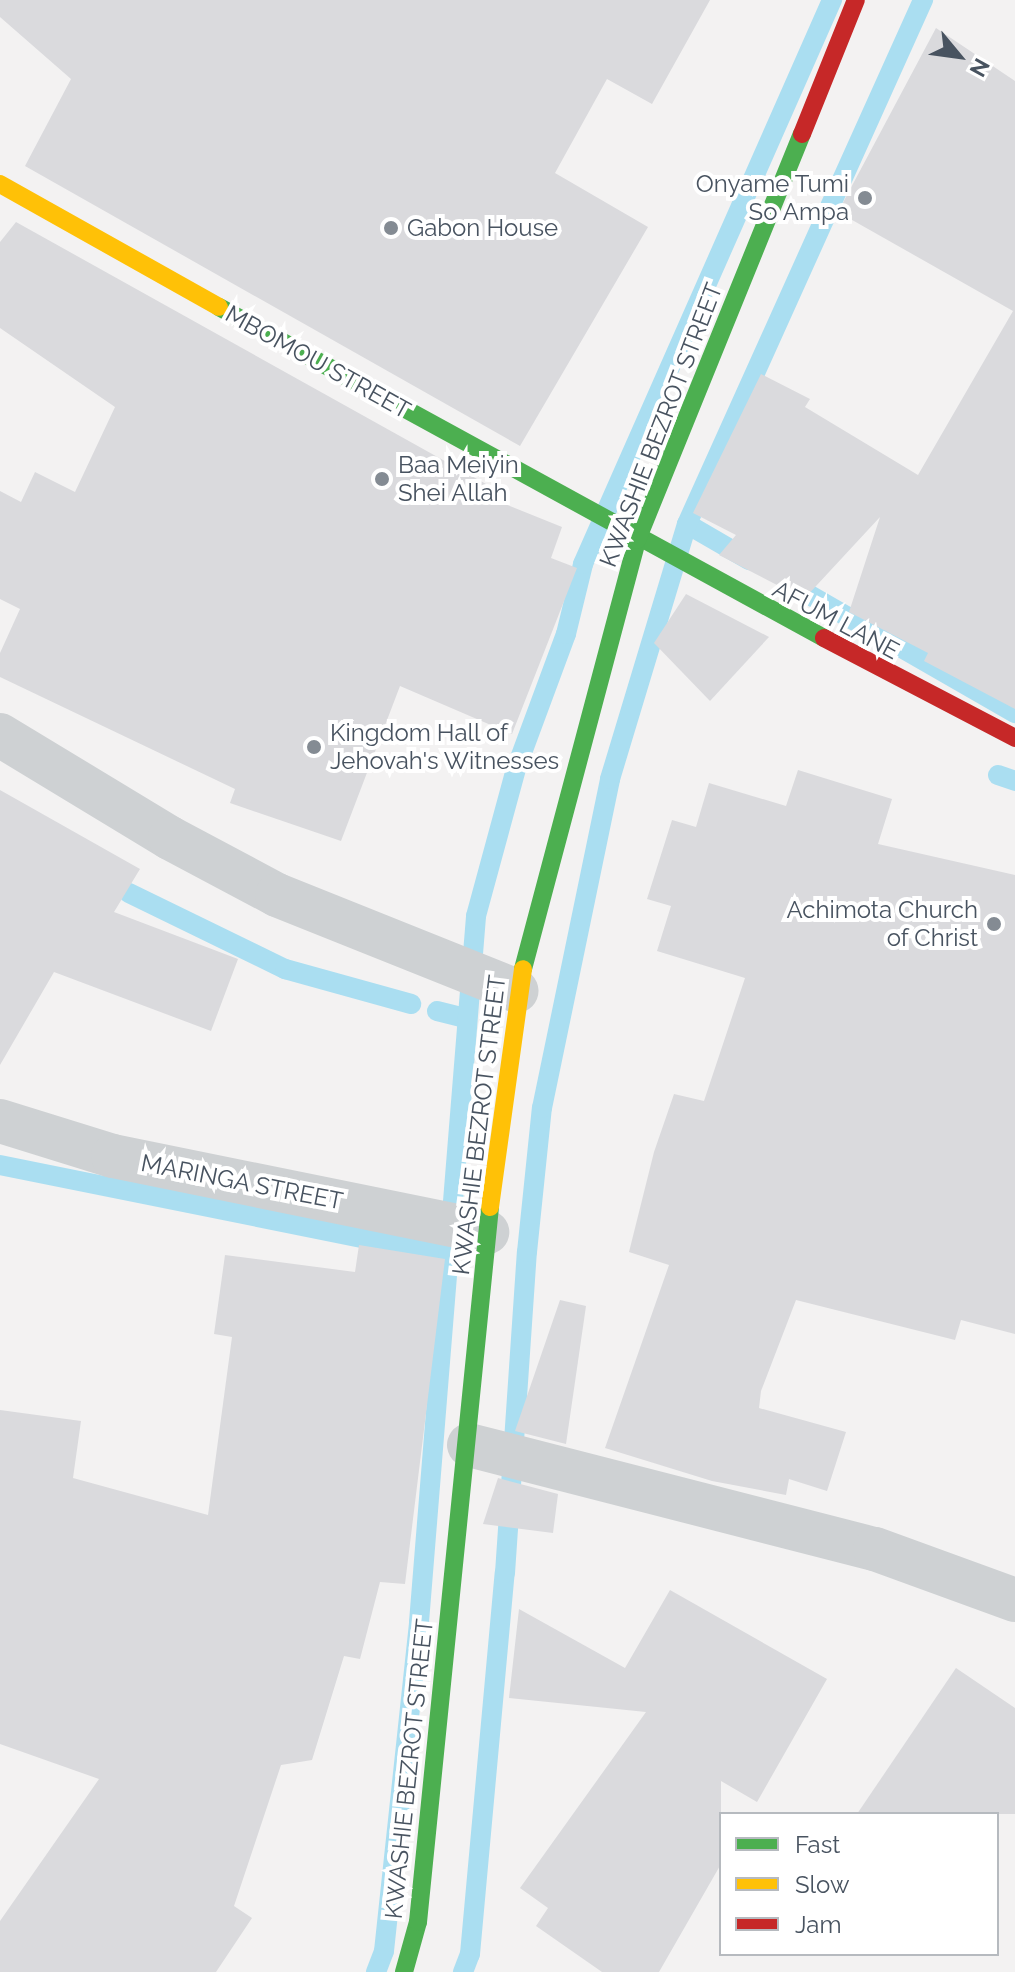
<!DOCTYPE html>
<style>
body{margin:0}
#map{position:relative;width:1015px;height:1972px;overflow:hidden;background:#f3f2f2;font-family:Raleway,sans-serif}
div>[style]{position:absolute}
.stream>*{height:20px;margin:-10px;padding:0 10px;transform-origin:10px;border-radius:10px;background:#aadef1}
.building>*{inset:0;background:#dadadd}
.street>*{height:44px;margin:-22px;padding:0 22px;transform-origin:22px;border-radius:22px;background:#ced1d3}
.fast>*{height:18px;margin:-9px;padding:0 9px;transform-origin:9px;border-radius:9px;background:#4caf50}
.slow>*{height:18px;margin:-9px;padding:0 9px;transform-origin:9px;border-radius:9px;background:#ffc107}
.jam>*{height:18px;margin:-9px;padding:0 9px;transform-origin:9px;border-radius:9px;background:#c62828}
.dots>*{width:22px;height:22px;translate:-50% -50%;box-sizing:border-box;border:4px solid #fff;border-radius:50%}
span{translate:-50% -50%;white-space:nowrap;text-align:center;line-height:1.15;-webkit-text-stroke:8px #fff;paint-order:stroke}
.poi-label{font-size:24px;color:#485360}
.right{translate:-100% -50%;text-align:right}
.left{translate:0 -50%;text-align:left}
.street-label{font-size:24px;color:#485360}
.legend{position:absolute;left:719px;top:1812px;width:280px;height:144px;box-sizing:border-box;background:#fff;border:2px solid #b6babf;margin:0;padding:10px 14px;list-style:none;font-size:24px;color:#485360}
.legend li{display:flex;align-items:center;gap:16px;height:40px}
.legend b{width:40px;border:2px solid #b6babf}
.north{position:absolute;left:919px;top:16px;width:80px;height:80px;-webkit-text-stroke:6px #fff;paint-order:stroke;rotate:119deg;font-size:22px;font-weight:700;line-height:32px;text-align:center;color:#485360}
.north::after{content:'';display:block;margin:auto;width:28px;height:36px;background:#485360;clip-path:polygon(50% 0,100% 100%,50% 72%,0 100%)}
</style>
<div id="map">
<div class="stream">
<i style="left:687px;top:524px;width:72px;rotate:30.1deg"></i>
<i style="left:787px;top:582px;width:263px;rotate:29.9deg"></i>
<i style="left:998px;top:775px;width:18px;rotate:19deg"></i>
<i style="left:129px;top:893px;width:174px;rotate:26deg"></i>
<i style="left:285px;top:969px;width:131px;rotate:15.5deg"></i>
<i style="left:437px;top:1011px;width:30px;rotate:14deg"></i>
<i style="left:0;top:1165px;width:456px;rotate:11.4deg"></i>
<i style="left:376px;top:1972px;width:22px;rotate:-69deg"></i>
<i style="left:384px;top:1951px;width:331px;rotate:-83.9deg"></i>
<i style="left:419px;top:1622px;width:708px;rotate:-85.38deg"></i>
<i style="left:476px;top:916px;width:152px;rotate:-74.8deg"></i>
<i style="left:516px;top:769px;width:144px;rotate:-69.7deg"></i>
<i style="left:566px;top:634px;width:72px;rotate:-76.3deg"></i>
<i style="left:583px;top:564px;width:617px;rotate:-66.18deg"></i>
<i style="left:463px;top:1972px;width:19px;rotate:-69deg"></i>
<i style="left:470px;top:1954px;width:383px;rotate:-84.8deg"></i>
<i style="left:505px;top:1573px;width:322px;rotate:-86.1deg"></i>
<i style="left:527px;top:1252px;width:145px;rotate:-84.1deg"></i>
<i style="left:542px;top:1108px;width:336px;rotate:-78.3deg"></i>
<i style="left:610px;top:779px;width:266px;rotate:-73.2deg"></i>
<i style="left:687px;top:524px;width:575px;rotate:-65.75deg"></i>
</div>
<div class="building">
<i style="clip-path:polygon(0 0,710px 0,652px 104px,607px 79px,555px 173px,648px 227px,520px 446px,25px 166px,71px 79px,0 17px)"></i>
<i style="clip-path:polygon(936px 28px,1015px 81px,1015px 709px,924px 661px,928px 653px,849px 612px,880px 517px,804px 599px,719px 555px,736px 535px,693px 513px,761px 374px,810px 399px,805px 407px,918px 475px,1013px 311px,838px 212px)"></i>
<i style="clip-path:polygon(16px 222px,495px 489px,490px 498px,562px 527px,551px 558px,577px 568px,512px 734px,400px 686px,341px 841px,230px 803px,235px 789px,0 677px,0 653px,20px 609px,0 599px,0 491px,21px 502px,35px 472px,75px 492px,115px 407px,0 328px,0 242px)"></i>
<i style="clip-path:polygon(686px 594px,769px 637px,710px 701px,654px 643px)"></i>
<i style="clip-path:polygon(798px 770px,892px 799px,878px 844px,1015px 875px,1015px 1334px,961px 1320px,955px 1340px,796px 1300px,761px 1391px,759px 1408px,846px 1432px,827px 1491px,789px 1479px,786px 1495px,712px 1481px,605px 1448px,669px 1265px,629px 1252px,654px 1152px,674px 1094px,704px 1101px,745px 978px,657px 951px,671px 906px,647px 899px,672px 820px,696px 827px,709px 783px,786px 806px)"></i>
<i style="clip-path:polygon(0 790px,140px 869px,114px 912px,238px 959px,211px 1031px,54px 972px,0 1065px)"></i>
<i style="clip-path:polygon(359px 1245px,445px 1259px,405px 1584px,380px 1582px,360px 1659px,344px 1656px,312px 1760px,281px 1765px,234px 1906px,252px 1918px,216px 1972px,0 1972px,0 1921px,99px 1779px,0 1744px,0 1410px,81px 1421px,73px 1478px,208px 1515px,232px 1337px,214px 1334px,225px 1255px,355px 1272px)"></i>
<i style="clip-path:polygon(560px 1300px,586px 1306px,566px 1444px,515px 1431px)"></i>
<i style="clip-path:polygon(498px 1478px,558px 1494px,553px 1533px,483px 1524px)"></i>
<i style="clip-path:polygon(670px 1590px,827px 1679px,757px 1802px,721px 1781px,721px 1864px,659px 1972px,602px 1972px,536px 1926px,548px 1908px,520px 1888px,646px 1712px,509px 1698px,519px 1609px,625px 1668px)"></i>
<i style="clip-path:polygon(956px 1668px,1015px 1708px,1015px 1814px,857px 1814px)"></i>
</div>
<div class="street">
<i style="left:0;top:735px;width:199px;rotate:31.2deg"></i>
<i style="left:170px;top:838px;width:121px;rotate:28deg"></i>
<i style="left:277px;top:895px;width:258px;rotate:21.8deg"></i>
<i style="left:0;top:1121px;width:118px;rotate:17.2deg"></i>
<i style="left:113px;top:1156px;width:382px;rotate:11.5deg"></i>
<i style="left:469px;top:1445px;width:419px;rotate:14.4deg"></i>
<i style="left:875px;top:1549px;width:149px;rotate:20deg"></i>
</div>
<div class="fast">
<i style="left:219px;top:307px;width:690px;rotate:28.68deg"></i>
<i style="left:523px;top:969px;width:444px;rotate:-75.1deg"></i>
<i style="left:637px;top:540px;width:438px;rotate:-67.9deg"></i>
<i style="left:404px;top:1972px;width:52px;rotate:-74.4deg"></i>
<i style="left:418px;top:1922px;width:719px;rotate:-84.25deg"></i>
</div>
<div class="slow">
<i style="left:0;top:184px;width:251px;rotate:29.3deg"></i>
<i style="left:490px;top:1207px;width:240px;rotate:-82.1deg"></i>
</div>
<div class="jam">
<i style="left:802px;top:134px;width:144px;rotate:-68.1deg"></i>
<i style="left:824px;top:638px;width:216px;rotate:27.6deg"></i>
</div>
<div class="dots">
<i style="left:865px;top:198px;background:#848b93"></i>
<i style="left:391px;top:228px;background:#848b93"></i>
<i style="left:382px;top:479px;background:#848b93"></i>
<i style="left:314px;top:747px;background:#848b93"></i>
<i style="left:994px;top:924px;background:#848b93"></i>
</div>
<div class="poi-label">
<span class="right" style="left:849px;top:198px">Onyame Tumi<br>So Ampa</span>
<span class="left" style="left:407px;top:228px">Gabon House</span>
<span class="left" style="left:398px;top:479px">Baa Meiyin<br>Shei Allah</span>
<span class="left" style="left:330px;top:747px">Kingdom Hall of<br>Jehovah's Witnesses</span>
<span class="right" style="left:978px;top:924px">Achimota Church<br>of Christ</span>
</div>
<div class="street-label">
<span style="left:318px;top:362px;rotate:29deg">MBOMOU STREET</span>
<span style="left:661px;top:425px;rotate:-69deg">KWASHIE BEZROT STREET</span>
<span style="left:836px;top:620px;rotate:28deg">AFUM LANE</span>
<span style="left:479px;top:1125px;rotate:-83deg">KWASHIE BEZROT STREET</span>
<span style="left:242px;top:1182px;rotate:11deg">MARINGA STREET</span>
<span style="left:409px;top:1769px;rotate:-84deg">KWASHIE BEZROT STREET</span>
</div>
<ul class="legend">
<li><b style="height:10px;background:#4caf50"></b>Fast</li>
<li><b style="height:10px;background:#ffc107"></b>Slow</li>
<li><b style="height:10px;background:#c62828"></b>Jam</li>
</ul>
<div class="north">N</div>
</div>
